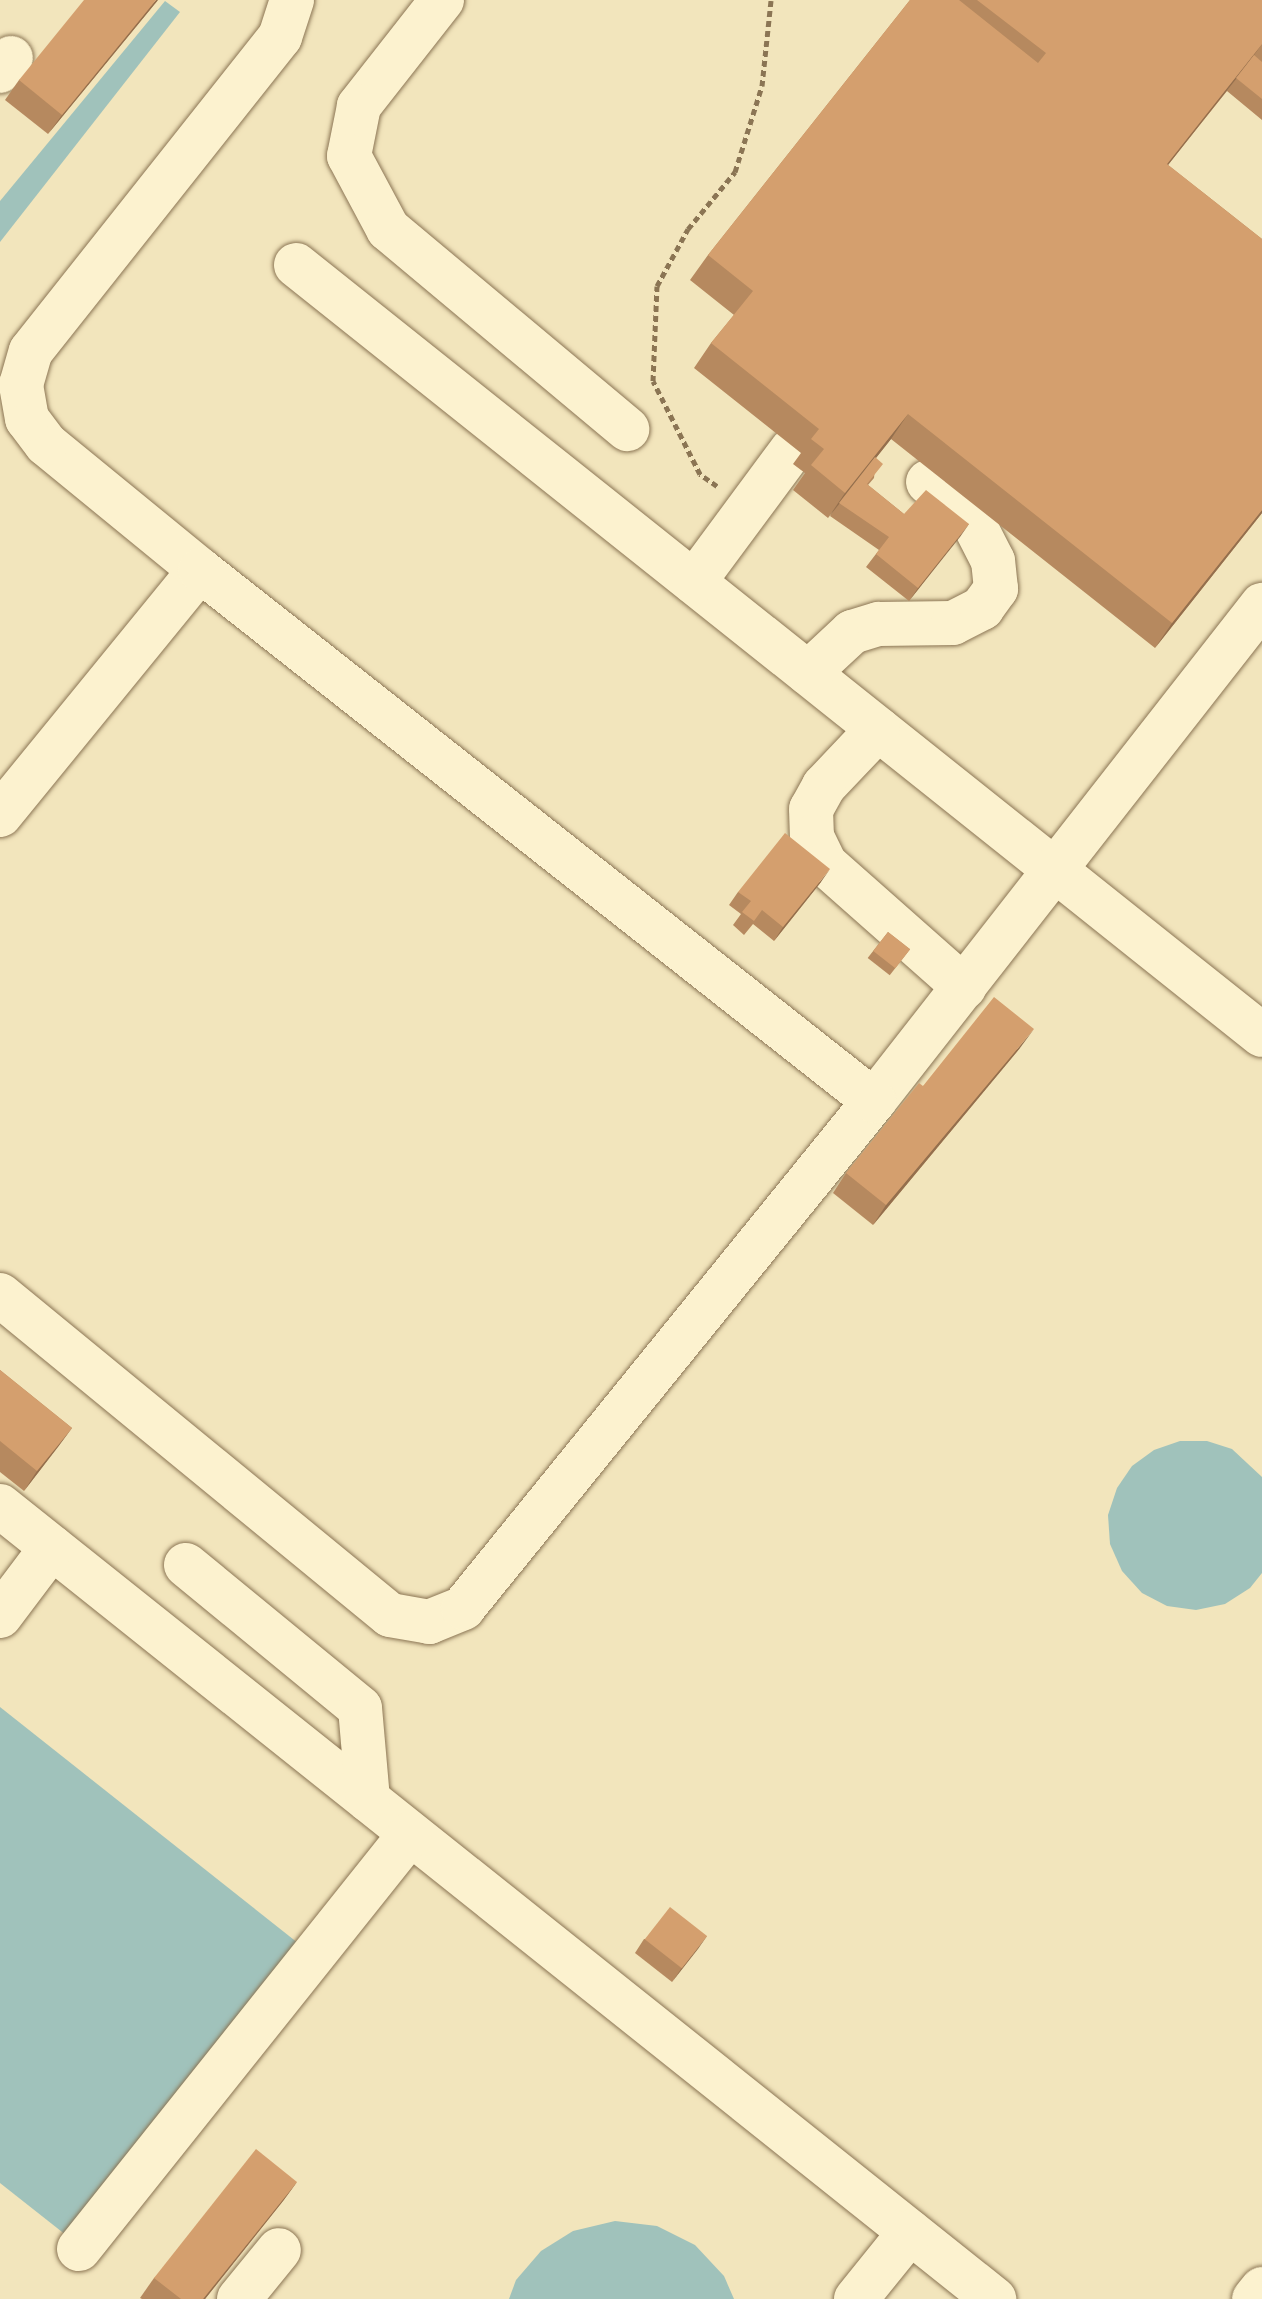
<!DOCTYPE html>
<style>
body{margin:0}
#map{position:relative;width:1262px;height:2299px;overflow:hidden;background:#f2e5bc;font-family:"Times New Roman",serif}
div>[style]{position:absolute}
.water>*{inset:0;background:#a0c2bb}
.path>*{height:5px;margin-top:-2.5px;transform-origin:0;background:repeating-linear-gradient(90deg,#8b7554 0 6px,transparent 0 10px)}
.roads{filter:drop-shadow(0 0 2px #8b7554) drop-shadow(0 0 2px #8b7554)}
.minor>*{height:44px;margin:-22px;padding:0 22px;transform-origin:22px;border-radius:22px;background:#fcf2cf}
.wall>*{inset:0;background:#b6895f;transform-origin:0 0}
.shaded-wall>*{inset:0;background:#946f4d}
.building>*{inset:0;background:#d49f6e;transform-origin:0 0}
span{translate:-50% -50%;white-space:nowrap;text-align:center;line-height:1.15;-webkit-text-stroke:7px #f9efcc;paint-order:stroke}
</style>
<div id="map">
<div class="water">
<i style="clip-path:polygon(165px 1px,180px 12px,0 242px,0 201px)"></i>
<i style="clip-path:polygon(1180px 1441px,1207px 1441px,1232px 1449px,1262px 1477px,1262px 1573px,1250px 1588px,1225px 1604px,1196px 1610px,1167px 1606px,1142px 1593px,1122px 1571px,1110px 1544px,1108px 1515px,1117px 1488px,1132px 1466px,1154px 1450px)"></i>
<i style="clip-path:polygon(0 1707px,303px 1947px,71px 2239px,0 2183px)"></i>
<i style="clip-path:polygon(615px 2221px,657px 2226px,695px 2245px,724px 2276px,734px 2299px,509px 2299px,516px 2280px,541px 2251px,573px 2231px)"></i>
</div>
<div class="path">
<i style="left:717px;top:486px;width:21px;rotate:-145deg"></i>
<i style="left:700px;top:474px;width:104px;rotate:-116.8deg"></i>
<i style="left:653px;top:381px;width:95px;rotate:-87.6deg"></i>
<i style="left:657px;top:286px;width:65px;rotate:-61.5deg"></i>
<i style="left:688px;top:229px;width:74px;rotate:-50.5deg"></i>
<i style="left:735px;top:172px;width:90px;rotate:-72.6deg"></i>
<i style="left:762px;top:86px;width:86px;rotate:-84deg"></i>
</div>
<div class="roads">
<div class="minor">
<i style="left:442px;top:0;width:135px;rotate:128.1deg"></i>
<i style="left:359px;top:106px;width:51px;rotate:101.3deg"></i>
<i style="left:349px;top:156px;width:83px;rotate:61.9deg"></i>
<i style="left:388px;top:229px;width:312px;rotate:39.9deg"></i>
<i style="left:0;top:71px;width:17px;rotate:-50deg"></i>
<i style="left:296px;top:265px;width:1235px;rotate:38.56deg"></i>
<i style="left:694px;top:582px;width:163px;rotate:-53.5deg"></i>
<i style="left:808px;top:673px;width:60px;rotate:-43deg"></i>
<i style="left:852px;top:632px;width:28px;rotate:-17deg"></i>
<i style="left:879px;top:624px;width:74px;rotate:-0.8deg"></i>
<i style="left:953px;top:623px;width:33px;rotate:-27deg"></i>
<i style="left:982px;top:608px;width:24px;rotate:-54deg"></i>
<i style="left:996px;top:589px;width:28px;rotate:-96deg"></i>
<i style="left:993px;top:561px;width:48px;rotate:-117.1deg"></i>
<i style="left:971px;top:518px;width:56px;rotate:-140.1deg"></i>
<i style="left:878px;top:729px;width:79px;rotate:133.5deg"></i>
<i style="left:824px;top:786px;width:26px;rotate:119deg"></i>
<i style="left:811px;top:809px;width:28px;rotate:88deg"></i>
<i style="left:812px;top:837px;width:30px;rotate:64deg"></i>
<i style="left:825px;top:864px;width:186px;rotate:41.5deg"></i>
<i style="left:0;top:815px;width:316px;rotate:-50.8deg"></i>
<i style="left:200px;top:570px;width:199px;rotate:-140.7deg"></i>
<i style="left:46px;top:444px;width:31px;rotate:-127deg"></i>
<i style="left:27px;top:419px;width:35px;rotate:-100deg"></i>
<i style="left:21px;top:385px;width:35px;rotate:-74deg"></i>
<i style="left:31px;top:351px;width:401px;rotate:-51.6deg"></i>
<i style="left:280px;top:37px;width:39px;rotate:-72deg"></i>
<i style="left:874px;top:1101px;width:630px;rotate:-51.97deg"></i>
<i style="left:0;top:1295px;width:504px;rotate:39.37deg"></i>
<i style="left:390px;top:1615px;width:40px;rotate:10deg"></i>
<i style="left:429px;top:1622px;width:37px;rotate:-22deg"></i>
<i style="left:463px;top:1608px;width:653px;rotate:-50.97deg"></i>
<i style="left:874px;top:1101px;width:858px;rotate:-141.77deg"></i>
<i style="left:0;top:1506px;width:1272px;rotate:38.58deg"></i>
<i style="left:186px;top:1565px;width:225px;rotate:39.4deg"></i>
<i style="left:360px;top:1708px;width:92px;rotate:85deg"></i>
<i style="left:0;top:1616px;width:86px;rotate:-53deg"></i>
<i style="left:79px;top:2249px;width:531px;rotate:-51.42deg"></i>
<i style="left:239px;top:2299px;width:63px;rotate:-50.8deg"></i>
<i style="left:856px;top:2299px;width:86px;rotate:-51.1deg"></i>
<i style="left:1254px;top:2299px;width:13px;rotate:-51deg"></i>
</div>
</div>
<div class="wall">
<i style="clip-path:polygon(158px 0,48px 134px,5px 100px,19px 80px)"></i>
<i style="clip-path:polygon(910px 0,1262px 0,1262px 120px,1227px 91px,1168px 165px,1262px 239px,1262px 513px,1155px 648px,891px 439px,876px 458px,874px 478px,868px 485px,904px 514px,969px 524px,909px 601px,866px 567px,879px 550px,830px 516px,833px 511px,828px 518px,793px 490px,805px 473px,793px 464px,801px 453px,694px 368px,711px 343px,734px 315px,690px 280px,708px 255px)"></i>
<i style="clip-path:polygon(821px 882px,774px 941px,753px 924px,744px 935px,733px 925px,741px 914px,729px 905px,738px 892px)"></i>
<i style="left:888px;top:932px;width:28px;height:33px;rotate:38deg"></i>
<i style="clip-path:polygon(1020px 1048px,873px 1225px,833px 1193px,846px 1173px,923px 1086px)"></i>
<i style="clip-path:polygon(0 1370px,72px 1428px,24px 1491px,0 1472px)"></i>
<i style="clip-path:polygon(707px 1936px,672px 1982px,635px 1953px,644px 1939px)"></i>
<i style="clip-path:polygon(297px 2182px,283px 2201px,205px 2299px,142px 2299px,140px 2298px,154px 2278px)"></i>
</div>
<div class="shaded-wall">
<i style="clip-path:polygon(156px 0,158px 0,48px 134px,62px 115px)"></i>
<i style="clip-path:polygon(1262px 44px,1244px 69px,1149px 189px,1167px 164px)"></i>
<i style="clip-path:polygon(908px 414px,891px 439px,828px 518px,845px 493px)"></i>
<i style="clip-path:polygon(1262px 510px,1262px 513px,1155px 648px,1172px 623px)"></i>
<i style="clip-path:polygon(969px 524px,960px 537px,909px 601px,918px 588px)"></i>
<i style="clip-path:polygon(830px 869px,821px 882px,774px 941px,783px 927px)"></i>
<i style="clip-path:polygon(1034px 1029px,1020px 1048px,873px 1225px,886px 1205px)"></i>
<i style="clip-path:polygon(72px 1428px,58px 1447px,24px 1491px,37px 1471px)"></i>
<i style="clip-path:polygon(707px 1936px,698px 1949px,672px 1982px,681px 1969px)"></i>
<i style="clip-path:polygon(297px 2182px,283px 2201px,205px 2299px,203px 2299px)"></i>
</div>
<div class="building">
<i style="clip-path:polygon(84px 0,156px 0,62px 115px,19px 80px)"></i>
<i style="clip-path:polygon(910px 0,959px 0,1038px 63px,1046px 53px,977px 0,1262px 0,1262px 44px,1167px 164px,1262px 239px,1262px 510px,1172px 623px,908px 414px,845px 493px,811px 465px,824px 449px,811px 439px,819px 429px,711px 343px,753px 291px,708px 255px)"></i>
<i style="clip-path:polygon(1254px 55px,1262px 62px,1262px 99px,1236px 78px)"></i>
<i style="clip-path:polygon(875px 457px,883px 464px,867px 484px,904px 514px,926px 490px,969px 524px,918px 588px,876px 554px,889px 537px,839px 503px)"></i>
<i style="clip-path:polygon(785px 833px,830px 869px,783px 927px,762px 910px,754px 921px,742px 912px,751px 901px,738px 892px)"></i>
<i style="left:888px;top:932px;width:28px;height:24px;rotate:38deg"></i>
<i style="clip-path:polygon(994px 997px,1034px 1029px,886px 1205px,846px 1173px,919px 1083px,923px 1086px)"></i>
<i style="clip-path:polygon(0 1370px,72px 1428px,37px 1471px,0 1441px)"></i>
<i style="left:670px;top:1907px;width:47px;height:41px;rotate:38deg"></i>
<i style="clip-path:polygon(256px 2149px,297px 2182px,203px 2299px,181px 2299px,154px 2278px)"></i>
</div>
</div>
